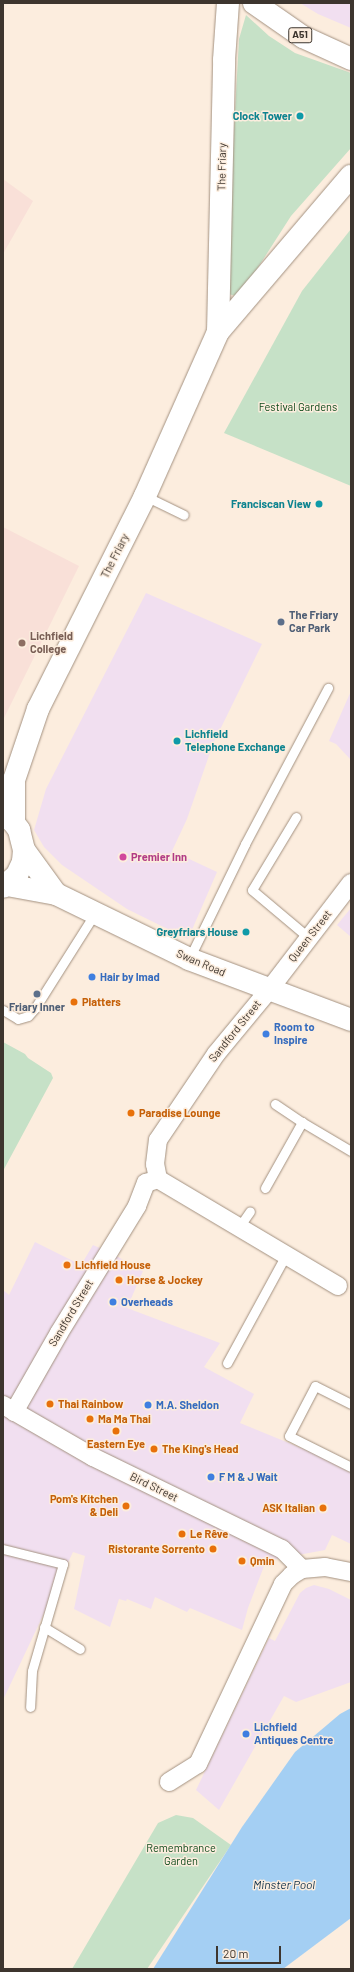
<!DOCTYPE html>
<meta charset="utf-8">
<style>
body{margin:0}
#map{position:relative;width:354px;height:1972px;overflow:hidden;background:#fcedde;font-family:Barlow,sans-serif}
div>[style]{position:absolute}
.commercial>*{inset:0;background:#f1dff0}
.education>*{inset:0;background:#f9e0d8}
.green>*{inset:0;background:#c6e1c7}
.water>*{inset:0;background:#a4cff3}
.roads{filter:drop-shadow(0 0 1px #a39180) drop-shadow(0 0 1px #a39180)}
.lane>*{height:9px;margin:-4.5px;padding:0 4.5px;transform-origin:4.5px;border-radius:4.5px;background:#fff}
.street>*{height:18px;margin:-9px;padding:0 9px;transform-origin:9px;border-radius:9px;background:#fff}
.secondary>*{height:22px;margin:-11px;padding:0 11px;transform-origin:11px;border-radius:11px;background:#fff}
.highway>*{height:22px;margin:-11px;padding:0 11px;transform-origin:11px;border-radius:11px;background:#fff}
.dots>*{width:11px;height:11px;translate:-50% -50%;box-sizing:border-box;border:2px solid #fcedde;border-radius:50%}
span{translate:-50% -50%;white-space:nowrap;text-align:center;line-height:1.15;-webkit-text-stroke:3px #fcedde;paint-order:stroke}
.shield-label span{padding:1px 3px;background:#fcedde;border:1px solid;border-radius:3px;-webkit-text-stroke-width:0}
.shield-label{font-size:10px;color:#3d352e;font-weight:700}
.culture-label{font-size:11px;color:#0d838f;font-weight:700}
.right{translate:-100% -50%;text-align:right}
.left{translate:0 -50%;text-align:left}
.street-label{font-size:11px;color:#3d352e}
.park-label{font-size:11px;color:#0d4a1a}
.service-label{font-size:11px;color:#4e5e75;font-weight:700}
.education-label{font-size:11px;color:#785e54;font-weight:700}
.hotel-label{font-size:11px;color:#b23c85;font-weight:700}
.shop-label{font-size:11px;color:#366cbe;font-weight:700}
.food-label{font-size:11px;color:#c56008;font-weight:700}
.water-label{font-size:12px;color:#0f3049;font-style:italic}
.frame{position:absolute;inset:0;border:4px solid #3d352e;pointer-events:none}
.scale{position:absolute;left:216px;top:1946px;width:65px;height:18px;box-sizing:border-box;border:2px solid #3d352e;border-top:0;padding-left:5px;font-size:12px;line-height:14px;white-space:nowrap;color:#3d352e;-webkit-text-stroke:3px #fcedde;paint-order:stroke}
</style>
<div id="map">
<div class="commercial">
<i style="clip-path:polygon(300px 3px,351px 3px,351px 28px,318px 14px)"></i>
<i style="clip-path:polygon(146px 593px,262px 644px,213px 744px,187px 819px,172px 851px,217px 872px,188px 939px,127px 909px,62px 865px,44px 847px,34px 830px,46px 789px)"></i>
<i style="clip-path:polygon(351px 691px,351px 760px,336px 744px,329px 741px)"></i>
<i style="clip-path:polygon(351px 908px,351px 937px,337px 925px)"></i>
<i style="clip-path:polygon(35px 1242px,81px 1265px,93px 1245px,113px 1254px,143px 1271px,127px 1308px,220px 1343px,204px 1367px,254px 1394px,240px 1423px,323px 1457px,351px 1472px,351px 1544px,332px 1535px,325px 1550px,266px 1561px,248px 1608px,242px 1630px,190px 1608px,187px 1612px,155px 1597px,151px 1609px,127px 1599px,126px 1601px,119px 1599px,110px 1627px,74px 1609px,85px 1556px,73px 1552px,3px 1700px,3px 1290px,9px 1295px)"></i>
<i style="clip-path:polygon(314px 1585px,329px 1589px,351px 1600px,351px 1682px,296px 1702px,284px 1696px,219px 1810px,196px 1790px,269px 1638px,275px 1641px,300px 1593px,306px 1588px)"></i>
</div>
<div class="education">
<i style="clip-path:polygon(3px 179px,33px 201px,3px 254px)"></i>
<i style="clip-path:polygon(3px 527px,79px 566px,3px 720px)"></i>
</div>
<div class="green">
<i style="clip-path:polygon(246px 15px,269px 36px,295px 53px,351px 73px,351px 148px,291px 216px,239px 297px,225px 293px,239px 39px)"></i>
<i style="clip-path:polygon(351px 229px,351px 486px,224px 433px,302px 291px)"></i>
<i style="clip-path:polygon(3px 1042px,25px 1054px,28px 1058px,51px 1073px,53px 1078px,3px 1171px)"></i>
<i style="clip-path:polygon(176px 1815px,193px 1818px,231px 1845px,147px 1969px,72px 1969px,158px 1823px)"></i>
</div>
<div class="water">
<i style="clip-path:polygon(351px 1708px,351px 1918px,283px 1969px,153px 1969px,242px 1827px,295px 1752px,340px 1714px)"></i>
</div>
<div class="roads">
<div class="lane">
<i style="left:145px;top:496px;width:43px;rotate:26deg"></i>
<i style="left:296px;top:817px;width:85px;rotate:121.1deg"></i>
<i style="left:252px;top:890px;width:75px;rotate:40.1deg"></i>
<i style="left:189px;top:959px;width:128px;rotate:-64deg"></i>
<i style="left:245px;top:844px;width:177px;rotate:-62deg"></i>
<i style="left:3px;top:1010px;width:17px;rotate:31deg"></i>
<i style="left:18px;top:1019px;width:10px;rotate:-17deg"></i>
<i style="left:28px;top:1016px;width:11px;rotate:-49deg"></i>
<i style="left:35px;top:1008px;width:112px;rotate:-57.7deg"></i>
<i style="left:275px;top:1104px;width:32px;rotate:34deg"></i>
<i style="left:302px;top:1122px;width:57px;rotate:30.6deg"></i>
<i style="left:265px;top:1188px;width:76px;rotate:-60.7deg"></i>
<i style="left:239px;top:1227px;width:19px;rotate:-55deg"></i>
<i style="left:227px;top:1363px;width:123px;rotate:-61.4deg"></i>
<i style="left:351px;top:1404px;width:40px;rotate:-153.4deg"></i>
<i style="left:315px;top:1386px;width:56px;rotate:117.5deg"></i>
<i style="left:289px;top:1436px;width:69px;rotate:26.6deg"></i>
<i style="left:3px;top:1549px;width:62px;rotate:14deg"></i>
<i style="left:63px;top:1564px;width:111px;rotate:106.2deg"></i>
<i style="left:32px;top:1671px;width:36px;rotate:93deg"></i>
<i style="left:44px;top:1627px;width:42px;rotate:31.4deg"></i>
</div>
<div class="street">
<i style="left:338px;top:1286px;width:209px;rotate:-149.3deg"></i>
<i style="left:158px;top:1179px;width:15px;rotate:-101deg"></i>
<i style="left:155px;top:1164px;width:24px;rotate:-83deg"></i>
<i style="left:158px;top:1140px;width:104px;rotate:-56deg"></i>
<i style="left:216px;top:1054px;width:83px;rotate:-50.4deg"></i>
<i style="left:269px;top:990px;width:135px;rotate:-52.5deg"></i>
<i style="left:3px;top:1405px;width:104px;rotate:30deg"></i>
<i style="left:93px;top:1457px;width:210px;rotate:26deg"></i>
<i style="left:282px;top:1549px;width:28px;rotate:45deg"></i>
<i style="left:14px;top:1412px;width:91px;rotate:-60.3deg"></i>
<i style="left:59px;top:1333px;width:149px;rotate:-58.4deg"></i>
<i style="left:137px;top:1206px;width:25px;rotate:-69deg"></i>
<i style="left:146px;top:1183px;width:13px;rotate:-18deg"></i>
<i style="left:169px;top:1782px;width:34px;rotate:-32deg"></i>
<i style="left:198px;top:1764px;width:199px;rotate:-64.7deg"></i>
<i style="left:283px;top:1584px;width:13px;rotate:-45deg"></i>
<i style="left:292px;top:1575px;width:12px;rotate:-31deg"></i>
<i style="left:302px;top:1569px;width:23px;rotate:-5deg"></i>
<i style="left:325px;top:1567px;width:26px;rotate:11deg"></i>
</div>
<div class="secondary">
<i style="left:218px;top:332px;width:272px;rotate:-88.7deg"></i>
<i style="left:224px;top:60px;width:57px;rotate:-86deg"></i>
<i style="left:3px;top:814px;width:14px;rotate:39deg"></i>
<i style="left:14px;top:823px;width:9px;rotate:54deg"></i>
<i style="left:19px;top:830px;width:21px;rotate:76deg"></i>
<i style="left:24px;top:850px;width:12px;rotate:95deg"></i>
<i style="left:23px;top:862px;width:14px;rotate:115deg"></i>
<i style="left:17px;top:875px;width:18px;rotate:139deg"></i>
<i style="left:14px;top:823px;width:43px;rotate:-90deg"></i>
<i style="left:14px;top:780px;width:75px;rotate:-71.3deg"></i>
<i style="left:38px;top:709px;width:238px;rotate:-63.3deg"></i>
<i style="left:145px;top:496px;width:180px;rotate:-66deg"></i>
<i style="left:218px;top:332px;width:205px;rotate:-49.6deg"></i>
<i style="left:24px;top:850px;width:54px;rotate:54deg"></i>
<i style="left:7px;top:885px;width:50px;rotate:10.4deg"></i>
<i style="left:56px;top:894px;width:148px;rotate:26deg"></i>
<i style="left:189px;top:959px;width:173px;rotate:20.6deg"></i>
</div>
<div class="highway">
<i style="left:254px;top:3px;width:60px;rotate:34.8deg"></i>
<i style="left:303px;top:37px;width:53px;rotate:24.6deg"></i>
</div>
</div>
<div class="dots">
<i style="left:300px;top:116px;background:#0f9aa8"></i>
<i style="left:319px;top:504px;background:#0f9aa8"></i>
<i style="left:281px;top:622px;background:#5c6f8a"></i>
<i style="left:22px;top:643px;background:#8d6e63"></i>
<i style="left:177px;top:741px;background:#0f9aa8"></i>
<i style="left:123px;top:857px;background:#d1479c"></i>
<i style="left:246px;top:932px;background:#0f9aa8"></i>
<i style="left:92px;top:977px;background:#3f7fe0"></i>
<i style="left:37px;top:994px;background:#5c6f8a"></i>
<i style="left:74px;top:1002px;background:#e8710a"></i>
<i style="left:266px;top:1034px;background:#3f7fe0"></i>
<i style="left:131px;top:1113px;background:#e8710a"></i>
<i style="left:67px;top:1265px;background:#e8710a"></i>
<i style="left:119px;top:1280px;background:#e8710a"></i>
<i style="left:113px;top:1302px;background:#3f7fe0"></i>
<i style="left:50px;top:1404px;background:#e8710a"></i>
<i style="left:148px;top:1405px;background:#3f7fe0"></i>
<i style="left:90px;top:1419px;background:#e8710a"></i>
<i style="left:116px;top:1431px;background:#e8710a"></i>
<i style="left:154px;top:1449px;background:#e8710a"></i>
<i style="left:211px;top:1477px;background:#3f7fe0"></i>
<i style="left:126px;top:1506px;background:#e8710a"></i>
<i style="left:323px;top:1508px;background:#e8710a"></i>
<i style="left:182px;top:1534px;background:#e8710a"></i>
<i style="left:213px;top:1549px;background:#e8710a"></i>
<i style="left:242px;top:1561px;background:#e8710a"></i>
<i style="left:246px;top:1734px;background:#3f7fe0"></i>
</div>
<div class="shield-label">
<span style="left:300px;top:35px">A51</span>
</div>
<div class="culture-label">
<span class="right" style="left:292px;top:116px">Clock Tower</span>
<span class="right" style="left:311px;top:504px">Franciscan View</span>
<span class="left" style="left:185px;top:741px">Lichfield<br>Telephone Exchange</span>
<span class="right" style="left:238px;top:932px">Greyfriars House</span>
</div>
<div class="street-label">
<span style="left:222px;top:167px;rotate:-89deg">The Friary</span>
<span style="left:115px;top:556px;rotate:-63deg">The Friary</span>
<span style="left:310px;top:936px;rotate:-52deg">Queen Street</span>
<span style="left:201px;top:963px;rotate:23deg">Swan Road</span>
<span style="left:235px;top:1031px;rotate:-51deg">Sandford Street</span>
<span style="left:71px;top:1313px;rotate:-59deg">Sandford Street</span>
<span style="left:154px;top:1487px;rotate:26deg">Bird Street</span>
</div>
<div class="park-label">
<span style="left:298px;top:407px">Festival Gardens</span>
<span style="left:181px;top:1855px">Remembrance<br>Garden</span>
</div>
<div class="service-label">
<span class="left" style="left:289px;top:622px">The Friary<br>Car Park</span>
<span style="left:37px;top:1007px">Friary Inner</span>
</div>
<div class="education-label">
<span class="left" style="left:30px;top:643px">Lichfield<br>College</span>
</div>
<div class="hotel-label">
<span class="left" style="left:131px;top:857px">Premier Inn</span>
</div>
<div class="shop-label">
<span class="left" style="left:100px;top:977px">Hair by Imad</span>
<span class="left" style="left:274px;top:1034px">Room to<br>Inspire</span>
<span class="left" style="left:121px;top:1302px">Overheads</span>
<span class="left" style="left:156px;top:1405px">M.A. Sheldon</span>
<span class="left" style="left:219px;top:1477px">F M &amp; J Wait</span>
<span class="left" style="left:254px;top:1734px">Lichfield<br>Antiques Centre</span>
</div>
<div class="food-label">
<span class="left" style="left:82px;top:1002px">Platters</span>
<span class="left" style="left:139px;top:1113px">Paradise Lounge</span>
<span class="left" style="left:75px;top:1265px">Lichfield House</span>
<span class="left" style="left:127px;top:1280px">Horse &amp; Jockey</span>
<span class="left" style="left:58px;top:1404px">Thai Rainbow</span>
<span class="left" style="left:98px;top:1419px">Ma Ma Thai</span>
<span style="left:116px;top:1444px">Eastern Eye</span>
<span class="left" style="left:162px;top:1449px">The King's Head</span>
<span class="right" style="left:118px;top:1506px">Pom's Kitchen<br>&amp; Deli</span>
<span class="right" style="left:315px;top:1508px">ASK Italian</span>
<span class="left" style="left:190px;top:1534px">Le Rêve</span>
<span class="right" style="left:205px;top:1549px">Ristorante Sorrento</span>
<span class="left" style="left:250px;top:1561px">Qmin</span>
</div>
<div class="water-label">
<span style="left:284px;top:1885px">Minster Pool</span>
</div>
<div class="frame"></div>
<div class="scale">20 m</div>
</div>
